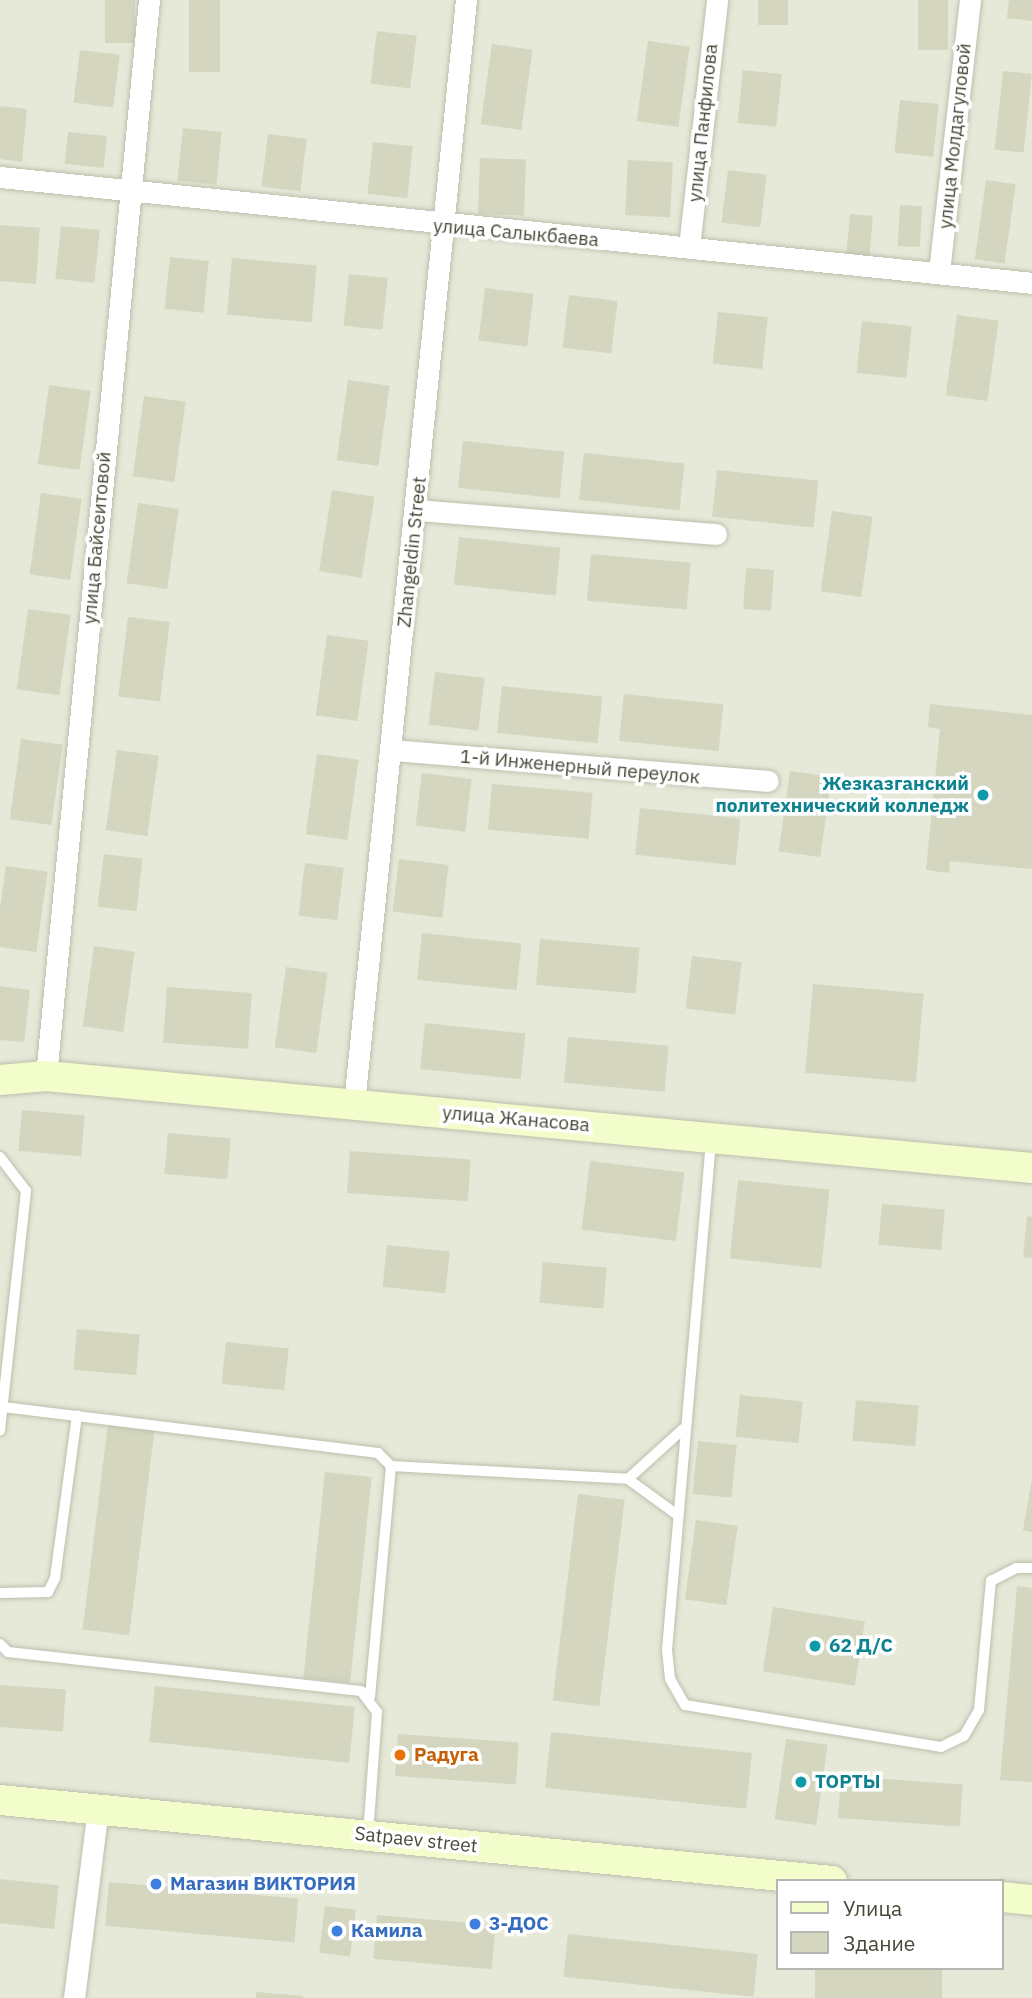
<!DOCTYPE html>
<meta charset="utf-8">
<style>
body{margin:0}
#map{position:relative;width:1032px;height:1998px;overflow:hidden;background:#f3f5ea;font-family:"IBM Plex Sans",sans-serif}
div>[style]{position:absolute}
.residential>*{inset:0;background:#e6e8d8}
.building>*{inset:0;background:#d4d6bf;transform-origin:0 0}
.roads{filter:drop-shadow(0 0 2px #bdc0ad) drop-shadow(0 0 2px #bdc0ad)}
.lane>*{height:10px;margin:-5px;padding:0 5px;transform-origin:5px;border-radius:5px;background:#fff}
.street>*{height:21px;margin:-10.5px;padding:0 10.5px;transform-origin:10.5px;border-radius:10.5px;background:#fff}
.secondary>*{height:30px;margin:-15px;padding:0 15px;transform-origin:15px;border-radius:15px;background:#f2fdcb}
.dots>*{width:19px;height:19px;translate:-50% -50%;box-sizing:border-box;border:4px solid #fff;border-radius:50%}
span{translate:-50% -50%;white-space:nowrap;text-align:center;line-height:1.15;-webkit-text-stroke:7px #fff;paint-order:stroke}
.street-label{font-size:19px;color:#474938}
.culture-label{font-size:19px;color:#0d838f;font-weight:700}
.right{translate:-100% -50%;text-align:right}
.left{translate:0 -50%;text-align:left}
.food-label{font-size:19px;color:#c56008;font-weight:700}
.shop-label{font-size:19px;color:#366cbe;font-weight:700}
.legend{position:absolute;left:776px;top:1879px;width:228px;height:91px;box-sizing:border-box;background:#fff;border:2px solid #b5b6af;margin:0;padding:9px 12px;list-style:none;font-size:21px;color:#474938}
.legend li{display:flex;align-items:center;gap:14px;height:35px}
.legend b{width:35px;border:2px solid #b5b6af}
</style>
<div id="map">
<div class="residential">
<i style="clip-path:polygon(evenodd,0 0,1032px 0,1032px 1998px,0 1998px,0 0,778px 1881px,1002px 1881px,1002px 1968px,778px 1968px,778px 1881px)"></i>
</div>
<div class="building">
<i style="left:105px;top:0;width:30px;height:43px"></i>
<i style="left:189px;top:0;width:31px;height:72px"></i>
<i style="left:758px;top:0;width:30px;height:25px"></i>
<i style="left:918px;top:0;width:30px;height:50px"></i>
<i style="clip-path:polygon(1009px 0,1032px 0,1032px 21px,1007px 18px)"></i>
<i style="left:377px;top:31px;width:40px;height:53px;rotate:7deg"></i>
<i style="left:648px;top:41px;width:42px;height:81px;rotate:8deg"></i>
<i style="left:492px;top:44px;width:41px;height:81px;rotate:8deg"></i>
<i style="left:80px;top:50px;width:40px;height:53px;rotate:7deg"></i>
<i style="left:743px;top:70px;width:39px;height:53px;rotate:6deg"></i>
<i style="left:1003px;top:71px;width:29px;height:79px;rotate:6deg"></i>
<i style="left:900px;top:100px;width:39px;height:53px;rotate:6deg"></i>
<i style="clip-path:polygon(0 106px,27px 109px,22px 162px,0 159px)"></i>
<i style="left:183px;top:128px;width:39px;height:53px;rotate:6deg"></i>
<i style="left:68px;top:132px;width:39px;height:32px;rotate:6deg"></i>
<i style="left:268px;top:134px;width:39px;height:53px;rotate:7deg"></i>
<i style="left:373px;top:142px;width:40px;height:52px;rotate:6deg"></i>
<i style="left:480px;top:158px;width:46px;height:56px;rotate:2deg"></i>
<i style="left:628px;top:160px;width:45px;height:55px;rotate:3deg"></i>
<i style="left:728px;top:170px;width:39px;height:53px;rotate:7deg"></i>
<i style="left:986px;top:180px;width:30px;height:80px;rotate:8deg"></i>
<i style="left:900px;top:205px;width:22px;height:41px;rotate:3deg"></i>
<i style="left:850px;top:214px;width:23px;height:41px;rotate:5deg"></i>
<i style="left:0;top:225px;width:40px;height:56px;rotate:4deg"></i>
<i style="left:61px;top:226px;width:39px;height:53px;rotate:6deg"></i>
<i style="left:170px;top:257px;width:39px;height:52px;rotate:6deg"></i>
<i style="left:232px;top:258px;width:85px;height:57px;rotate:5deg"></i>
<i style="left:349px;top:274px;width:39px;height:52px;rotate:6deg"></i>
<i style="left:485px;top:288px;width:49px;height:53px;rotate:7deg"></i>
<i style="left:569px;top:295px;width:49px;height:53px;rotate:7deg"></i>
<i style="left:718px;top:312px;width:50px;height:52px;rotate:6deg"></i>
<i style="left:957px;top:315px;width:42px;height:81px;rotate:8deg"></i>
<i style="left:862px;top:321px;width:50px;height:52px;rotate:6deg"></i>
<i style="left:348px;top:380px;width:42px;height:81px;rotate:8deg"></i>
<i style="left:49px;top:385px;width:42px;height:80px;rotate:8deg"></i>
<i style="left:144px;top:396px;width:42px;height:81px;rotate:8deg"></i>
<i style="left:463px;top:441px;width:102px;height:47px;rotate:6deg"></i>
<i style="left:584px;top:453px;width:101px;height:47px;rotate:6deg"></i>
<i style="left:717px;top:470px;width:102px;height:47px;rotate:6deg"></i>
<i style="left:332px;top:490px;width:43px;height:82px;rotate:9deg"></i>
<i style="left:41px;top:493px;width:41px;height:82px;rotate:8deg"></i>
<i style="left:138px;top:503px;width:41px;height:81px;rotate:8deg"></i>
<i style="left:832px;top:511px;width:41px;height:81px;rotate:8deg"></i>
<i style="left:459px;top:537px;width:102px;height:48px;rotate:6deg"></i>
<i style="left:591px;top:554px;width:100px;height:47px;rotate:5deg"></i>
<i style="left:746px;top:568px;width:28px;height:41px;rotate:4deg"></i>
<i style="left:28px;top:609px;width:43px;height:81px;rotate:8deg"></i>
<i style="left:128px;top:617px;width:42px;height:80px;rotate:7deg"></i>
<i style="left:327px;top:635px;width:42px;height:81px;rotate:8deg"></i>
<i style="left:435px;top:672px;width:50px;height:53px;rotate:7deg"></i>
<i style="left:502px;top:686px;width:101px;height:47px;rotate:6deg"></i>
<i style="left:624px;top:694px;width:100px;height:47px;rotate:6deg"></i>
<i style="clip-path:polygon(930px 704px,1032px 715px,1032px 869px,950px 861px,949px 873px,926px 870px,940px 729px,928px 727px)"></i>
<i style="left:21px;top:739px;width:42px;height:81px;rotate:8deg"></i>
<i style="left:117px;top:750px;width:42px;height:81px;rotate:8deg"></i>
<i style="left:317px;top:754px;width:42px;height:81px;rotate:8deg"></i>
<i style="left:790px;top:771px;width:42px;height:81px;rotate:8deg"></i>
<i style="left:422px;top:773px;width:50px;height:53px;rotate:7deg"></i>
<i style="left:492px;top:784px;width:101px;height:46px;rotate:5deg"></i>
<i style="left:640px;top:808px;width:101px;height:47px;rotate:6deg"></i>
<i style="left:104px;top:854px;width:39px;height:53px;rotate:7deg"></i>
<i style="left:399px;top:859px;width:50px;height:53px;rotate:7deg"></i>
<i style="left:305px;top:863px;width:39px;height:53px;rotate:7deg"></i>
<i style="left:6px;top:866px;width:42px;height:81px;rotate:8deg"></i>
<i style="left:422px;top:933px;width:100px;height:47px;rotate:6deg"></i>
<i style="left:540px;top:939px;width:100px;height:46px;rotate:5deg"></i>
<i style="left:94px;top:946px;width:41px;height:81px;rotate:8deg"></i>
<i style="left:692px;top:956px;width:50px;height:53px;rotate:7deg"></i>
<i style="left:286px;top:967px;width:42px;height:81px;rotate:8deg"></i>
<i style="left:813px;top:984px;width:111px;height:89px;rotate:5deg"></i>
<i style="clip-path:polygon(0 986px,30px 990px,24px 1042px,0 1040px)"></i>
<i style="left:167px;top:987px;width:85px;height:56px;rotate:4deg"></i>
<i style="left:425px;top:1023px;width:101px;height:46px;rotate:6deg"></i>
<i style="left:568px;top:1037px;width:101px;height:46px;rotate:5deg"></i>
<i style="left:22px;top:1110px;width:63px;height:41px;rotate:5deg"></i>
<i style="left:168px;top:1133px;width:63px;height:41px;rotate:5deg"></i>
<i style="left:350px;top:1151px;width:121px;height:42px;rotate:4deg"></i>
<i style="left:590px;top:1161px;width:95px;height:69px;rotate:7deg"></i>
<i style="left:738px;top:1180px;width:92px;height:79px;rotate:6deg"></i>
<i style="left:882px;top:1204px;width:63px;height:41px;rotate:5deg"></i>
<i style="clip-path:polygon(1027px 1216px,1032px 1217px,1032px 1258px,1023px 1257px)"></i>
<i style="left:387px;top:1245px;width:63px;height:42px;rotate:6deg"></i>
<i style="left:543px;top:1262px;width:64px;height:41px;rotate:5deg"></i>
<i style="left:77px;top:1329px;width:63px;height:41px;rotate:5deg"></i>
<i style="left:226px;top:1342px;width:63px;height:42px;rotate:6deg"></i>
<i style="left:740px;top:1395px;width:63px;height:42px;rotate:6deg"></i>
<i style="left:856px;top:1400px;width:63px;height:41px;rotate:5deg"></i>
<i style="left:108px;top:1423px;width:47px;height:208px;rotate:7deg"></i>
<i style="left:698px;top:1441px;width:39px;height:53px;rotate:6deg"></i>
<i style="left:325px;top:1472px;width:47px;height:207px;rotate:6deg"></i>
<i style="clip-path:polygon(1032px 1479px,1032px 1532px,1023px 1530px)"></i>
<i style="left:578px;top:1494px;width:47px;height:208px;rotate:7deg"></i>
<i style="left:696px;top:1520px;width:42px;height:80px;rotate:8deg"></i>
<i style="clip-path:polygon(1017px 1586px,1032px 1588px,1032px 1782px,1000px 1780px)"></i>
<i style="left:773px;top:1607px;width:93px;height:65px;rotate:9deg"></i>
<i style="left:0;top:1685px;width:66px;height:42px;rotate:4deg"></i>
<i style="left:155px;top:1686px;width:201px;height:56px;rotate:6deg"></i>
<i style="left:551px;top:1732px;width:202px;height:56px;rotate:6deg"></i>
<i style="left:398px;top:1734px;width:121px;height:42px;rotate:4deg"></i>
<i style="left:786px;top:1739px;width:42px;height:81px;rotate:8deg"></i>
<i style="left:841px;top:1776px;width:122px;height:42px;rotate:4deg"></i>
<i style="left:0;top:1879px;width:59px;height:44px;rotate:6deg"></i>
<i style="left:109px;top:1882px;width:190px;height:44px;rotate:5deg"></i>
<i style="left:325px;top:1906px;width:31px;height:47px;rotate:7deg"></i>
<i style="left:377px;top:1915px;width:119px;height:44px;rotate:5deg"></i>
<i style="left:568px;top:1934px;width:191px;height:43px;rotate:6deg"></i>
<i style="left:815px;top:1968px;width:127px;height:30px"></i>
<i style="clip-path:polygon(256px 1992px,303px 1996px,303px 1998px,256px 1998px)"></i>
</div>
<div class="roads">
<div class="lane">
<i style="left:711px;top:1141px;width:511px;rotate:94.94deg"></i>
<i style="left:667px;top:1650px;width:29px;rotate:84deg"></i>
<i style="left:670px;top:1679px;width:30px;rotate:60deg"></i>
<i style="left:685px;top:1705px;width:259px;rotate:9.3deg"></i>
<i style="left:941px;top:1747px;width:25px;rotate:-26deg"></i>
<i style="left:964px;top:1736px;width:30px;rotate:-60deg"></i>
<i style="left:979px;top:1710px;width:130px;rotate:-84.7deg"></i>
<i style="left:991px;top:1581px;width:28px;rotate:-27deg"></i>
<i style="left:1016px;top:1568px;width:16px"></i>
<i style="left:0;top:1157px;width:43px;rotate:52.6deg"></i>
<i style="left:26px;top:1191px;width:241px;rotate:96.2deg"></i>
<i style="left:3px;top:1407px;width:378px;rotate:7deg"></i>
<i style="left:378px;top:1453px;width:18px;rotate:45deg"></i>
<i style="left:391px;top:1466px;width:232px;rotate:95.2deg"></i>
<i style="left:391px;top:1466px;width:237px;rotate:3.1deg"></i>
<i style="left:628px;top:1479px;width:74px;rotate:-42.3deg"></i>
<i style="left:628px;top:1479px;width:59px;rotate:36.1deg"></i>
<i style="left:0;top:1593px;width:48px;rotate:-1.2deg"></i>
<i style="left:48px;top:1592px;width:16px;rotate:-63deg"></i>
<i style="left:55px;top:1578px;width:164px;rotate:-82.3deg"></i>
<i style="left:0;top:1644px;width:11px;rotate:45deg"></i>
<i style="left:8px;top:1652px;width:355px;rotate:6.3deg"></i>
<i style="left:361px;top:1691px;width:26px;rotate:53deg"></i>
<i style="left:377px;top:1712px;width:122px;rotate:94.2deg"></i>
</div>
<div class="street">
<i style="left:0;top:177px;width:1037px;rotate:5.86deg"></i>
<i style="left:689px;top:247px;width:249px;rotate:-83.5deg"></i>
<i style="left:939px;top:272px;width:274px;rotate:-83.5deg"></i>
<i style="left:417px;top:510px;width:300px;rotate:4.6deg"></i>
<i style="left:392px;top:750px;width:377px;rotate:4.7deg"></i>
<i style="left:46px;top:1076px;width:1081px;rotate:-84.53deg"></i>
<i style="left:354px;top:1104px;width:1110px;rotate:-84.21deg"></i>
<i style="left:74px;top:1998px;width:191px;rotate:-82.8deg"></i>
</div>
<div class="secondary">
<i style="left:0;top:1080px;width:46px;rotate:-5deg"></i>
<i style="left:46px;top:1076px;width:990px;rotate:5.33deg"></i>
<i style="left:0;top:1800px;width:836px;rotate:5.56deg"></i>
<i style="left:1002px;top:1897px;width:30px;rotate:6deg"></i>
</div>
</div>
<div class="dots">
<i style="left:983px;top:795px;background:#0f9aa8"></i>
<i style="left:815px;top:1646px;background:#0f9aa8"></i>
<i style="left:400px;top:1755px;background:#e8710a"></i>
<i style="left:801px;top:1782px;background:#0f9aa8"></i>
<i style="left:156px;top:1884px;background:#3f7fe0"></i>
<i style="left:475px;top:1924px;background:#3f7fe0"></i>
<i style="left:337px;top:1931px;background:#3f7fe0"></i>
</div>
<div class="street-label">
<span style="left:703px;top:123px;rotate:-84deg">улица Панфилова</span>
<span style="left:955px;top:136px;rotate:-84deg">улица Молдагуловой</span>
<span style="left:516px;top:233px;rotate:5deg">улица Салыкбаева</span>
<span style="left:97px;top:538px;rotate:-85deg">улица Байсеитовой</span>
<span style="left:412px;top:552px;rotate:-84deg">Zhangeldin Street</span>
<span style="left:580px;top:767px;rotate:5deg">1-й Инженерный переулок</span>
<span style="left:516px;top:1119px;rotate:5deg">улица Жанасова</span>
<span style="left:416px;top:1840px;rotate:6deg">Satpaev street</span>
</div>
<div class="culture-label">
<span class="right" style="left:969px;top:795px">Жезказганский<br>политехнический колледж</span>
<span class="left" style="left:829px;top:1646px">62 Д/С</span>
<span class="left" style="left:815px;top:1782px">ТОРТЫ</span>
</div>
<div class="food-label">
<span class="left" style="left:414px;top:1755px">Радуга</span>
</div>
<div class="shop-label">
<span class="left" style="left:170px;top:1884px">Магазин ВИКТОРИЯ</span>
<span class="left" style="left:489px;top:1924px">3-ДОС</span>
<span class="left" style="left:351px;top:1931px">Камила</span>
</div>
<ul class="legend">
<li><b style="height:9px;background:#f2fdcb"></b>Улица</li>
<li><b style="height:19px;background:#d4d6bf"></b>Здание</li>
</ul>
</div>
